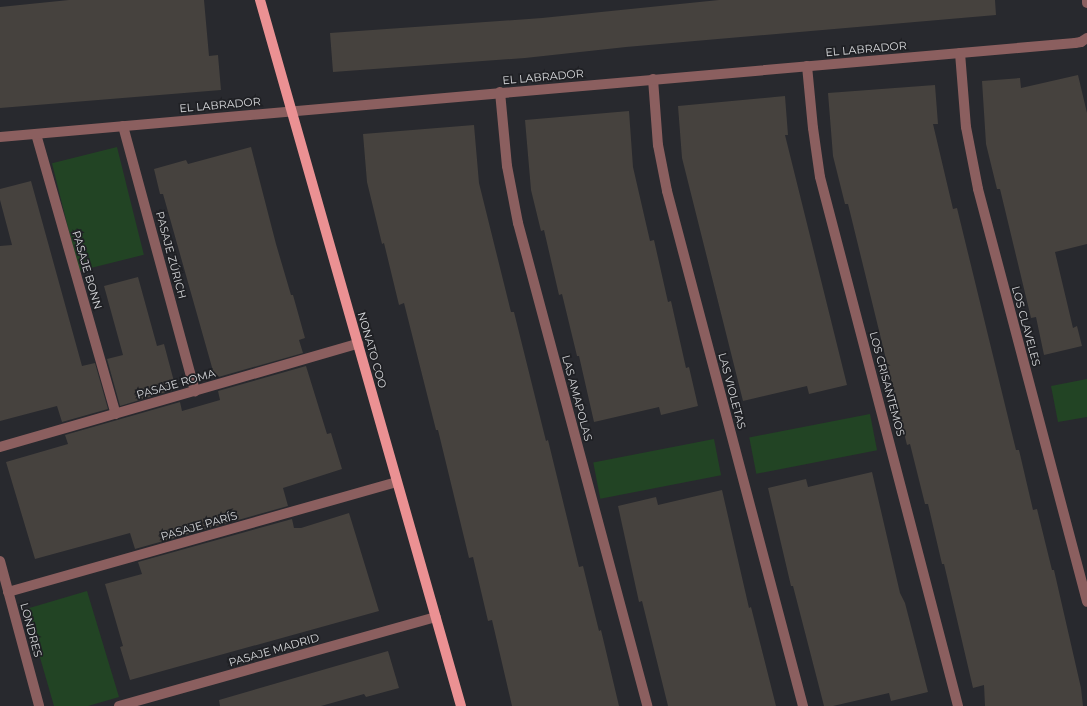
<!DOCTYPE html>
<meta charset="utf-8">
<style>
body{margin:0}
#map{position:relative;width:1087px;height:706px;overflow:hidden;background:#28292e;font-family:Montserrat,sans-serif}
div>[style]{position:absolute}
.green>*{inset:0;background:#224424;transform-origin:0 0}
.building>*{inset:0;background:#46423e}
.minor>*{height:10px;margin:-5px;padding:0 5px;transform-origin:5px;border-radius:5px;background:#8b5f5f}
.major>*{height:10px;margin:-5px;padding:0 5px;transform-origin:5px;border-radius:5px;background:#eb9193}
span{translate:-50% -50%;white-space:nowrap;text-align:center;line-height:1.15;-webkit-text-stroke:3.5px #1f2024;paint-order:stroke}
.street-label{font-size:11px;color:#d7d8db}
</style>
<div id="map">
<div class="green">
<i style="left:117px;top:147px;width:111px;height:67px;rotate:76deg"></i>
<i style="clip-path:polygon(1087px 379px,1087px 417px,1058px 422px,1051px 386px)"></i>
<i style="left:870px;top:414px;width:37px;height:123px;rotate:79deg"></i>
<i style="left:714px;top:439px;width:37px;height:123px;rotate:79deg"></i>
<i style="clip-path:polygon(87px 591px,119px 697px,88px 706px,54px 706px,26px 609px)"></i>
</div>
<div class="building">
<i style="clip-path:polygon(69px 0,204px 0,209px 56px,218px 55px,221px 90px,0 108px,0 7px)"></i>
<i style="clip-path:polygon(719px 0,995px 0,996px 15px,626px 47px,525px 58px,333px 72px,330px 33px,542px 18px)"></i>
<i style="clip-path:polygon(1078px 75px,1087px 113px,1087px 244px,1055px 252px,1073px 328px,1077px 326px,1082px 346px,1044px 355px,1036px 317px,1031px 318px,1000px 189px,997px 189px,986px 144px,982px 81px,1020px 78px,1021px 88px)"></i>
<i style="clip-path:polygon(935px 85px,938px 124px,933px 124px,953px 209px,957px 208px,1016px 450px,1019px 450px,1033px 510px,1037px 509px,1052px 570px,1054px 570px,1081px 688px,1083px 706px,985px 706px,984px 685px,973px 688px,944px 564px,942px 564px,928px 504px,925px 504px,910px 444px,907px 445px,848px 204px,845px 204px,833px 156px,828px 93px)"></i>
<i style="clip-path:polygon(785px 96px,788px 135px,785px 135px,847px 385px,809px 394px,807px 386px,743px 401px,682px 158px,678px 106px)"></i>
<i style="clip-path:polygon(629px 111px,633px 167px,650px 241px,654px 240px,668px 302px,671px 301px,686px 368px,689px 367px,698px 406px,661px 415px,659px 407px,594px 422px,579px 356px,577px 356px,562px 294px,559px 295px,544px 230px,541px 231px,531px 190px,525px 120px)"></i>
<i style="clip-path:polygon(474px 125px,479px 183px,511px 312px,514px 312px,546px 441px,548px 440px,579px 567px,583px 566px,599px 631px,601px 630px,619px 706px,512px 706px,492px 620px,488px 621px,473px 557px,469px 558px,438px 430px,436px 430px,404px 303px,399px 305px,384px 243px,382px 244px,367px 182px,363px 134px)"></i>
<i style="clip-path:polygon(251px 147px,276px 244px,291px 295px,293px 295px,305px 338px,299px 340px,303px 353px,215px 378px,163px 194px,160px 194px,154px 169px,186px 160px,188px 164px)"></i>
<i style="clip-path:polygon(31px 181px,82px 366px,95px 363px,108px 409px,62px 422px,57px 406px,0 421px,0 246px,12px 245px,0 200px,0 189px)"></i>
<i style="clip-path:polygon(138px 277px,157px 346px,164px 344px,176px 389px,120px 406px,107px 359px,123px 355px,104px 286px)"></i>
<i style="clip-path:polygon(306px 366px,327px 434px,331px 433px,342px 469px,283px 488px,288px 506px,135px 549px,130px 533px,35px 559px,6px 462px,68px 444px,65px 435px,180px 402px,182px 411px,220px 400px,218px 391px)"></i>
<i style="clip-path:polygon(872px 472px,900px 593px,905px 603px,928px 692px,891px 701px,889px 693px,833px 706px,824px 706px,793px 586px,791px 586px,768px 488px,806px 479px,808px 487px)"></i>
<i style="clip-path:polygon(722px 490px,749px 608px,751px 607px,776px 706px,668px 706px,642px 601px,639px 602px,618px 506px,656px 497px,658px 505px)"></i>
<i style="clip-path:polygon(349px 513px,379px 611px,130px 680px,120px 647px,123px 646px,105px 584px,142px 574px,138px 562px,292px 519px,294px 528px,301px 528px)"></i>
<i style="clip-path:polygon(388px 651px,399px 688px,366px 697px,364px 694px,321px 706px,220px 706px,219px 700px)"></i>
</div>
<div class="minor">
<i style="left:1087px;top:0;width:3px;rotate:90deg"></i>
<i style="left:960px;top:53px;width:74px;rotate:85.4deg"></i>
<i style="left:966px;top:127px;width:63px;rotate:79deg"></i>
<i style="left:978px;top:189px;width:427px;rotate:75.2deg"></i>
<i style="left:807px;top:66px;width:62px;rotate:84.5deg"></i>
<i style="left:813px;top:128px;width:49px;rotate:81.9deg"></i>
<i style="left:820px;top:177px;width:547px;rotate:75.38deg"></i>
<i style="left:653px;top:79px;width:66px;rotate:85.7deg"></i>
<i style="left:658px;top:145px;width:47px;rotate:78.9deg"></i>
<i style="left:667px;top:191px;width:533px;rotate:75.21deg"></i>
<i style="left:500px;top:92px;width:74px;rotate:84.6deg"></i>
<i style="left:507px;top:166px;width:58px;rotate:79.1deg"></i>
<i style="left:518px;top:223px;width:500px;rotate:75deg"></i>
<i style="left:123px;top:126px;width:275px;rotate:74.8deg"></i>
<i style="left:36px;top:134px;width:291px;rotate:74.1deg"></i>
<i style="left:0;top:137px;width:1079px;rotate:-5deg"></i>
<i style="left:1075px;top:43px;width:6px;rotate:-9deg"></i>
<i style="left:1081px;top:42px;width:7px;rotate:-34deg"></i>
<i style="left:0;top:447px;width:373px;rotate:-16.1deg"></i>
<i style="left:0;top:561px;width:150px;rotate:74.9deg"></i>
<i style="left:8px;top:592px;width:404px;rotate:-15.8deg"></i>
<i style="left:119px;top:706px;width:329px;rotate:-15.7deg"></i>
</div>
<div class="major">
<i style="left:260px;top:0;width:734px;rotate:74.11deg"></i>
</div>
<div class="street-label">
<span style="left:866px;top:49px;rotate:-5deg">EL LABRADOR</span>
<span style="left:543px;top:77px;rotate:-5deg">EL LABRADOR</span>
<span style="left:220px;top:105px;rotate:-5deg">EL LABRADOR</span>
<span style="left:171px;top:255px;rotate:75deg">PASAJE ZÚRICH</span>
<span style="left:87px;top:270px;rotate:74deg">PASAJE BONN</span>
<span style="left:1026px;top:326px;rotate:75deg">LOS CLAVELES</span>
<span style="left:372px;top:350px;rotate:74deg">NONATO COO</span>
<span style="left:176px;top:384px;rotate:-16deg">PASAJE ROMA</span>
<span style="left:887px;top:384px;rotate:75deg">LOS CRISANTEMOS</span>
<span style="left:732px;top:391px;rotate:75deg">LAS VIOLETAS</span>
<span style="left:577px;top:398px;rotate:75deg">LAS AMAPOLAS</span>
<span style="left:199px;top:526px;rotate:-16deg">PASAJE PARÍS</span>
<span style="left:31px;top:630px;rotate:75deg">LONDRES</span>
<span style="left:274px;top:650px;rotate:-16deg">PASAJE MADRID</span>
</div>
</div>
